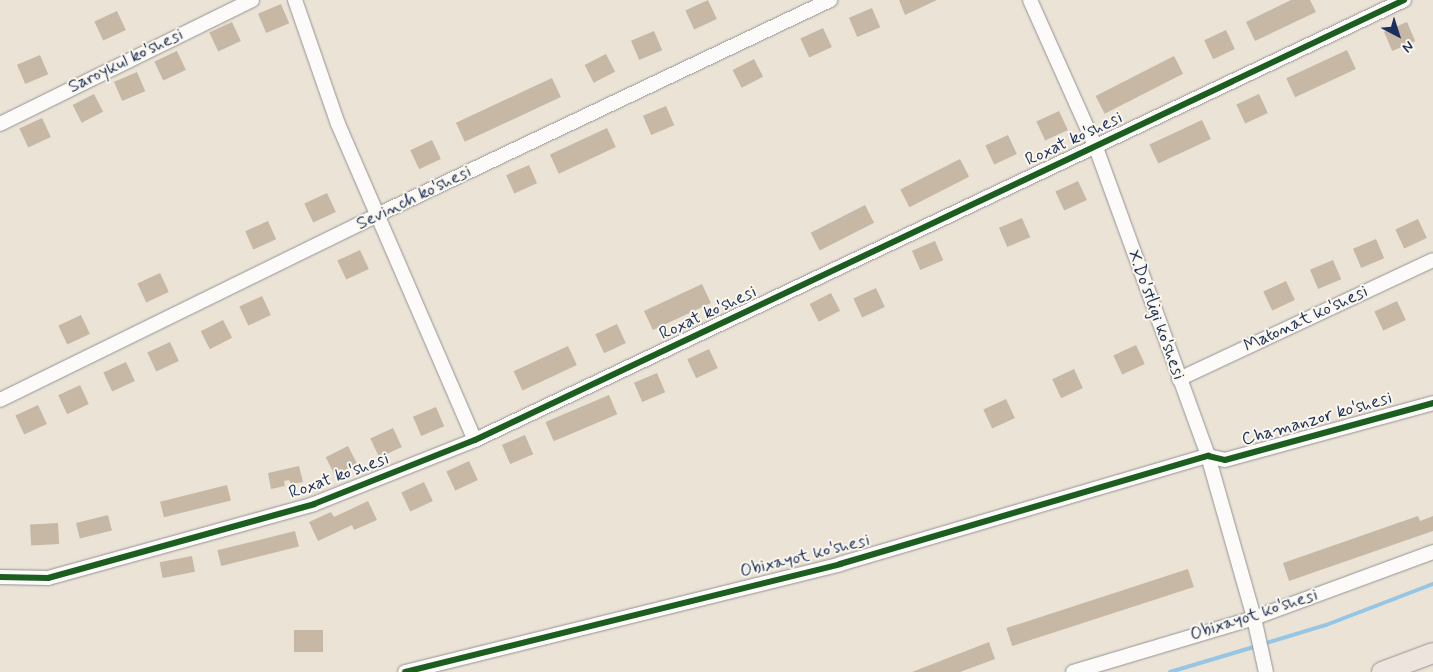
<!DOCTYPE html>
<style>
body{margin:0}
#map{position:relative;width:1433px;height:672px;overflow:hidden;background:#ebe3d6;font-family:Mynerve,sans-serif}
div>[style]{position:absolute}
.stream>*{height:4px;margin:-2px;padding:0 2px;transform-origin:2px;border-radius:2px;background:#96c6e4}
.building>*{inset:0;background:#c6b8a5;transform-origin:0 0}
.roads{filter:drop-shadow(0 0 1px #949394) drop-shadow(0 0 1px #949394)}
.minor>*{height:14px;margin:-7px;padding:0 7px;transform-origin:7px;border-radius:7px;background:#fcfbf9}
.highway>*{height:20px;margin:-10px;padding:0 10px;transform-origin:10px;border-radius:10px;background:#ede5dd}
.cycleway>*{height:6px;margin:-3px;padding:0 3px;transform-origin:3px;border-radius:3px;background:#1b5e20}
span{translate:-50% -50%;white-space:nowrap;text-align:center;line-height:1.15;-webkit-text-stroke:4px #fbf7ec;paint-order:stroke}
.street-label{font-size:18px;color:#1b2f5e}
.north{position:absolute;left:1373px;top:10px;width:50px;height:50px;-webkit-text-stroke:4px #fbf7ec;paint-order:stroke;rotate:140deg;font-size:14px;font-weight:700;line-height:20px;text-align:center;color:#1b2f5e}
.north::after{content:'';display:block;margin:auto;width:18px;height:22px;background:#1b2f5e;clip-path:polygon(50% 0,100% 100%,50% 72%,0 100%)}
</style>
<div id="map">
<div class="stream">
<i style="left:1263px;top:644px;width:66px;rotate:-16.8deg"></i>
<i style="left:1326px;top:625px;width:115px;rotate:-21deg"></i>
<i style="left:1170px;top:672px;width:91px;rotate:-16.6deg"></i>
</div>
<div class="building">
<i style="left:708px;top:0;width:21px;height:25px;rotate:65deg"></i>
<i style="clip-path:polygon(899px 0,937px 0,905px 15px)"></i>
<i style="clip-path:polygon(1291px 0,1310px 0,1316px 12px,1255px 41px,1246px 22px)"></i>
<i style="left:281px;top:4px;width:21px;height:25px;rotate:67deg"></i>
<i style="left:872px;top:8px;width:21px;height:25px;rotate:67deg"></i>
<i style="left:117px;top:11px;width:21px;height:25px;rotate:65deg"></i>
<i style="left:232px;top:22px;width:21px;height:25px;rotate:65deg"></i>
<i style="left:1407px;top:22px;width:21px;height:25px;rotate:67deg"></i>
<i style="left:823px;top:28px;width:21px;height:25px;rotate:65deg"></i>
<i style="left:1226px;top:30px;width:21px;height:24px;rotate:65deg"></i>
<i style="left:654px;top:31px;width:21px;height:25px;rotate:67deg"></i>
<i style="left:1347px;top:50px;width:21px;height:67px;rotate:65deg"></i>
<i style="left:177px;top:51px;width:21px;height:25px;rotate:65deg"></i>
<i style="left:606px;top:54px;width:20px;height:24px;rotate:63deg"></i>
<i style="left:40px;top:55px;width:21px;height:25px;rotate:67deg"></i>
<i style="left:1174px;top:56px;width:20px;height:88px;rotate:63deg"></i>
<i style="left:754px;top:59px;width:20px;height:24px;rotate:63deg"></i>
<i style="left:137px;top:72px;width:21px;height:25px;rotate:67deg"></i>
<i style="left:552px;top:78px;width:21px;height:106px;rotate:65deg"></i>
<i style="left:94px;top:94px;width:20px;height:24px;rotate:63deg"></i>
<i style="left:1259px;top:94px;width:21px;height:25px;rotate:65deg"></i>
<i style="left:666px;top:106px;width:21px;height:25px;rotate:67deg"></i>
<i style="left:1059px;top:111px;width:21px;height:25px;rotate:65deg"></i>
<i style="left:42px;top:118px;width:21px;height:25px;rotate:65deg"></i>
<i style="left:1202px;top:120px;width:21px;height:58px;rotate:65deg"></i>
<i style="left:607px;top:128px;width:21px;height:63px;rotate:65deg"></i>
<i style="left:1008px;top:135px;width:21px;height:25px;rotate:65deg"></i>
<i style="left:432px;top:140px;width:21px;height:24px;rotate:65deg"></i>
<i style="left:960px;top:159px;width:20px;height:67px;rotate:63deg"></i>
<i style="left:529px;top:165px;width:20px;height:25px;rotate:66deg"></i>
<i style="left:1078px;top:181px;width:21px;height:25px;rotate:65deg"></i>
<i style="left:327px;top:193px;width:21px;height:25px;rotate:65deg"></i>
<i style="left:865px;top:205px;width:20px;height:61px;rotate:63deg"></i>
<i style="left:1022px;top:218px;width:21px;height:25px;rotate:67deg"></i>
<i style="left:1418px;top:219px;width:21px;height:25px;rotate:65deg"></i>
<i style="left:268px;top:221px;width:20px;height:25px;rotate:66deg"></i>
<i style="left:1376px;top:239px;width:21px;height:25px;rotate:67deg"></i>
<i style="left:935px;top:241px;width:21px;height:25px;rotate:67deg"></i>
<i style="left:360px;top:250px;width:21px;height:25px;rotate:65deg"></i>
<i style="left:1333px;top:260px;width:21px;height:25px;rotate:67deg"></i>
<i style="left:160px;top:273px;width:21px;height:25px;rotate:65deg"></i>
<i style="left:1286px;top:281px;width:21px;height:25px;rotate:65deg"></i>
<i style="left:702px;top:284px;width:21px;height:64px;rotate:65deg"></i>
<i style="left:876px;top:288px;width:21px;height:25px;rotate:65deg"></i>
<i style="left:831px;top:293px;width:20px;height:24px;rotate:63deg"></i>
<i style="left:262px;top:296px;width:21px;height:25px;rotate:65deg"></i>
<i style="left:1397px;top:301px;width:21px;height:25px;rotate:65deg"></i>
<i style="left:81px;top:315px;width:21px;height:25px;rotate:65deg"></i>
<i style="left:223px;top:320px;width:20px;height:25px;rotate:63deg"></i>
<i style="left:617px;top:324px;width:21px;height:24px;rotate:65deg"></i>
<i style="left:170px;top:342px;width:21px;height:25px;rotate:65deg"></i>
<i style="left:1136px;top:345px;width:21px;height:25px;rotate:65deg"></i>
<i style="left:568px;top:346px;width:21px;height:60px;rotate:65deg"></i>
<i style="left:709px;top:349px;width:21px;height:24px;rotate:65deg"></i>
<i style="left:126px;top:362px;width:21px;height:25px;rotate:65deg"></i>
<i style="left:1074px;top:369px;width:21px;height:24px;rotate:65deg"></i>
<i style="left:657px;top:373px;width:21px;height:25px;rotate:67deg"></i>
<i style="left:80px;top:385px;width:21px;height:24px;rotate:65deg"></i>
<i style="left:609px;top:395px;width:21px;height:69px;rotate:67deg"></i>
<i style="left:1006px;top:399px;width:21px;height:25px;rotate:65deg"></i>
<i style="left:38px;top:405px;width:21px;height:25px;rotate:65deg"></i>
<i style="left:436px;top:407px;width:21px;height:25px;rotate:67deg"></i>
<i style="left:393px;top:428px;width:21px;height:25px;rotate:65deg"></i>
<i style="left:525px;top:435px;width:21px;height:25px;rotate:67deg"></i>
<i style="left:348px;top:446px;width:20px;height:25px;rotate:63deg"></i>
<i style="left:469px;top:461px;width:21px;height:25px;rotate:65deg"></i>
<i style="clip-path:polygon(299px 466px,303px 482px,291px 484px,289px 480px,284px 481px,285px 486px,271px 489px,268px 473px)"></i>
<i style="left:424px;top:482px;width:21px;height:25px;rotate:65deg"></i>
<i style="left:227px;top:485px;width:16px;height:69px;rotate:76deg"></i>
<i style="clip-path:polygon(368px 501px,377px 520px,354px 530px,352px 525px,318px 541px,309px 522px,331px 512px,334px 517px)"></i>
<i style="left:108px;top:515px;width:16px;height:33px;rotate:76deg"></i>
<i style="clip-path:polygon(1418px 516px,1420px 521px,1433px 516px,1433px 531px,1289px 581px,1283px 563px)"></i>
<i style="left:58px;top:523px;width:21px;height:28px;rotate:87deg"></i>
<i style="left:295px;top:531px;width:16px;height:80px;rotate:76deg"></i>
<i style="left:192px;top:556px;width:16px;height:33px;rotate:79deg"></i>
<i style="left:1188px;top:569px;width:19px;height:191px;rotate:72deg"></i>
<i style="left:323px;top:630px;width:22px;height:29px;rotate:90deg"></i>
<i style="clip-path:polygon(989px 642px,995px 659px,960px 672px,912px 672px)"></i>
</div>
<div class="roads">
<div class="minor">
<i style="left:295px;top:0;width:131px;rotate:70.9deg"></i>
<i style="left:338px;top:124px;width:344px;rotate:66.6deg"></i>
<i style="left:1030px;top:0;width:159px;rotate:65.9deg"></i>
<i style="left:1095px;top:145px;width:331px;rotate:70deg"></i>
<i style="left:1208px;top:456px;width:168px;rotate:74.1deg"></i>
<i style="left:1254px;top:618px;width:55px;rotate:77.5deg"></i>
<i style="left:0;top:124px;width:281px;rotate:-26.2deg"></i>
<i style="left:1179px;top:379px;width:280px;rotate:-25.1deg"></i>
<i style="left:0;top:400px;width:418px;rotate:-26.1deg"></i>
<i style="left:375px;top:216px;width:504px;rotate:-25.39deg"></i>
<i style="left:0;top:577px;width:48px;rotate:1.2deg"></i>
<i style="left:48px;top:578px;width:276px;rotate:-15.5deg"></i>
<i style="left:314px;top:504px;width:173px;rotate:-21.7deg"></i>
<i style="left:475px;top:440px;width:1028px;rotate:-25.34deg"></i>
<i style="left:405px;top:672px;width:448px;rotate:-13.9deg"></i>
<i style="left:840px;top:564px;width:384px;rotate:-16.4deg"></i>
<i style="left:1208px;top:456px;width:17px;rotate:13deg"></i>
<i style="left:1225px;top:460px;width:216px;rotate:-15.3deg"></i>
<i style="left:1073px;top:672px;width:189px;rotate:-16.6deg"></i>
<i style="left:1254px;top:618px;width:191px;rotate:-20.2deg"></i>
</div>
<div class="highway">
<i style="left:1382px;top:672px;width:54px;rotate:-20.4deg"></i>
</div>
</div>
<div class="cycleway">
<i style="left:0;top:577px;width:48px;rotate:1.2deg"></i>
<i style="left:48px;top:578px;width:276px;rotate:-15.5deg"></i>
<i style="left:314px;top:504px;width:173px;rotate:-21.7deg"></i>
<i style="left:475px;top:440px;width:1028px;rotate:-25.34deg"></i>
<i style="left:405px;top:672px;width:448px;rotate:-13.9deg"></i>
<i style="left:840px;top:564px;width:384px;rotate:-16.4deg"></i>
<i style="left:1208px;top:456px;width:17px;rotate:13deg"></i>
<i style="left:1225px;top:460px;width:216px;rotate:-15.3deg"></i>
</div>
<div class="street-label">
<span style="left:126px;top:61px;rotate:-26deg">Saroykul ko'shesi</span>
<span style="left:1074px;top:139px;rotate:-25deg">Roxat ko'shesi</span>
<span style="left:414px;top:198px;rotate:-26deg">Sevinch ko'shesi</span>
<span style="left:708px;top:313px;rotate:-25deg">Roxat ko'shesi</span>
<span style="left:1156px;top:315px;rotate:70deg">X.Do'stligi ko'shesi</span>
<span style="left:1306px;top:319px;rotate:-25deg">Matonat ko'shesi</span>
<span style="left:1317px;top:419px;rotate:-16deg">Chamanzor ko'shesi</span>
<span style="left:339px;top:476px;rotate:-20deg">Roxat ko'shesi</span>
<span style="left:805px;top:556px;rotate:-14deg">Obixayot ko'shesi</span>
<span style="left:1254px;top:615px;rotate:-18deg">Obixayot ko'shesi</span>
</div>
<div class="north">N</div>
</div>
